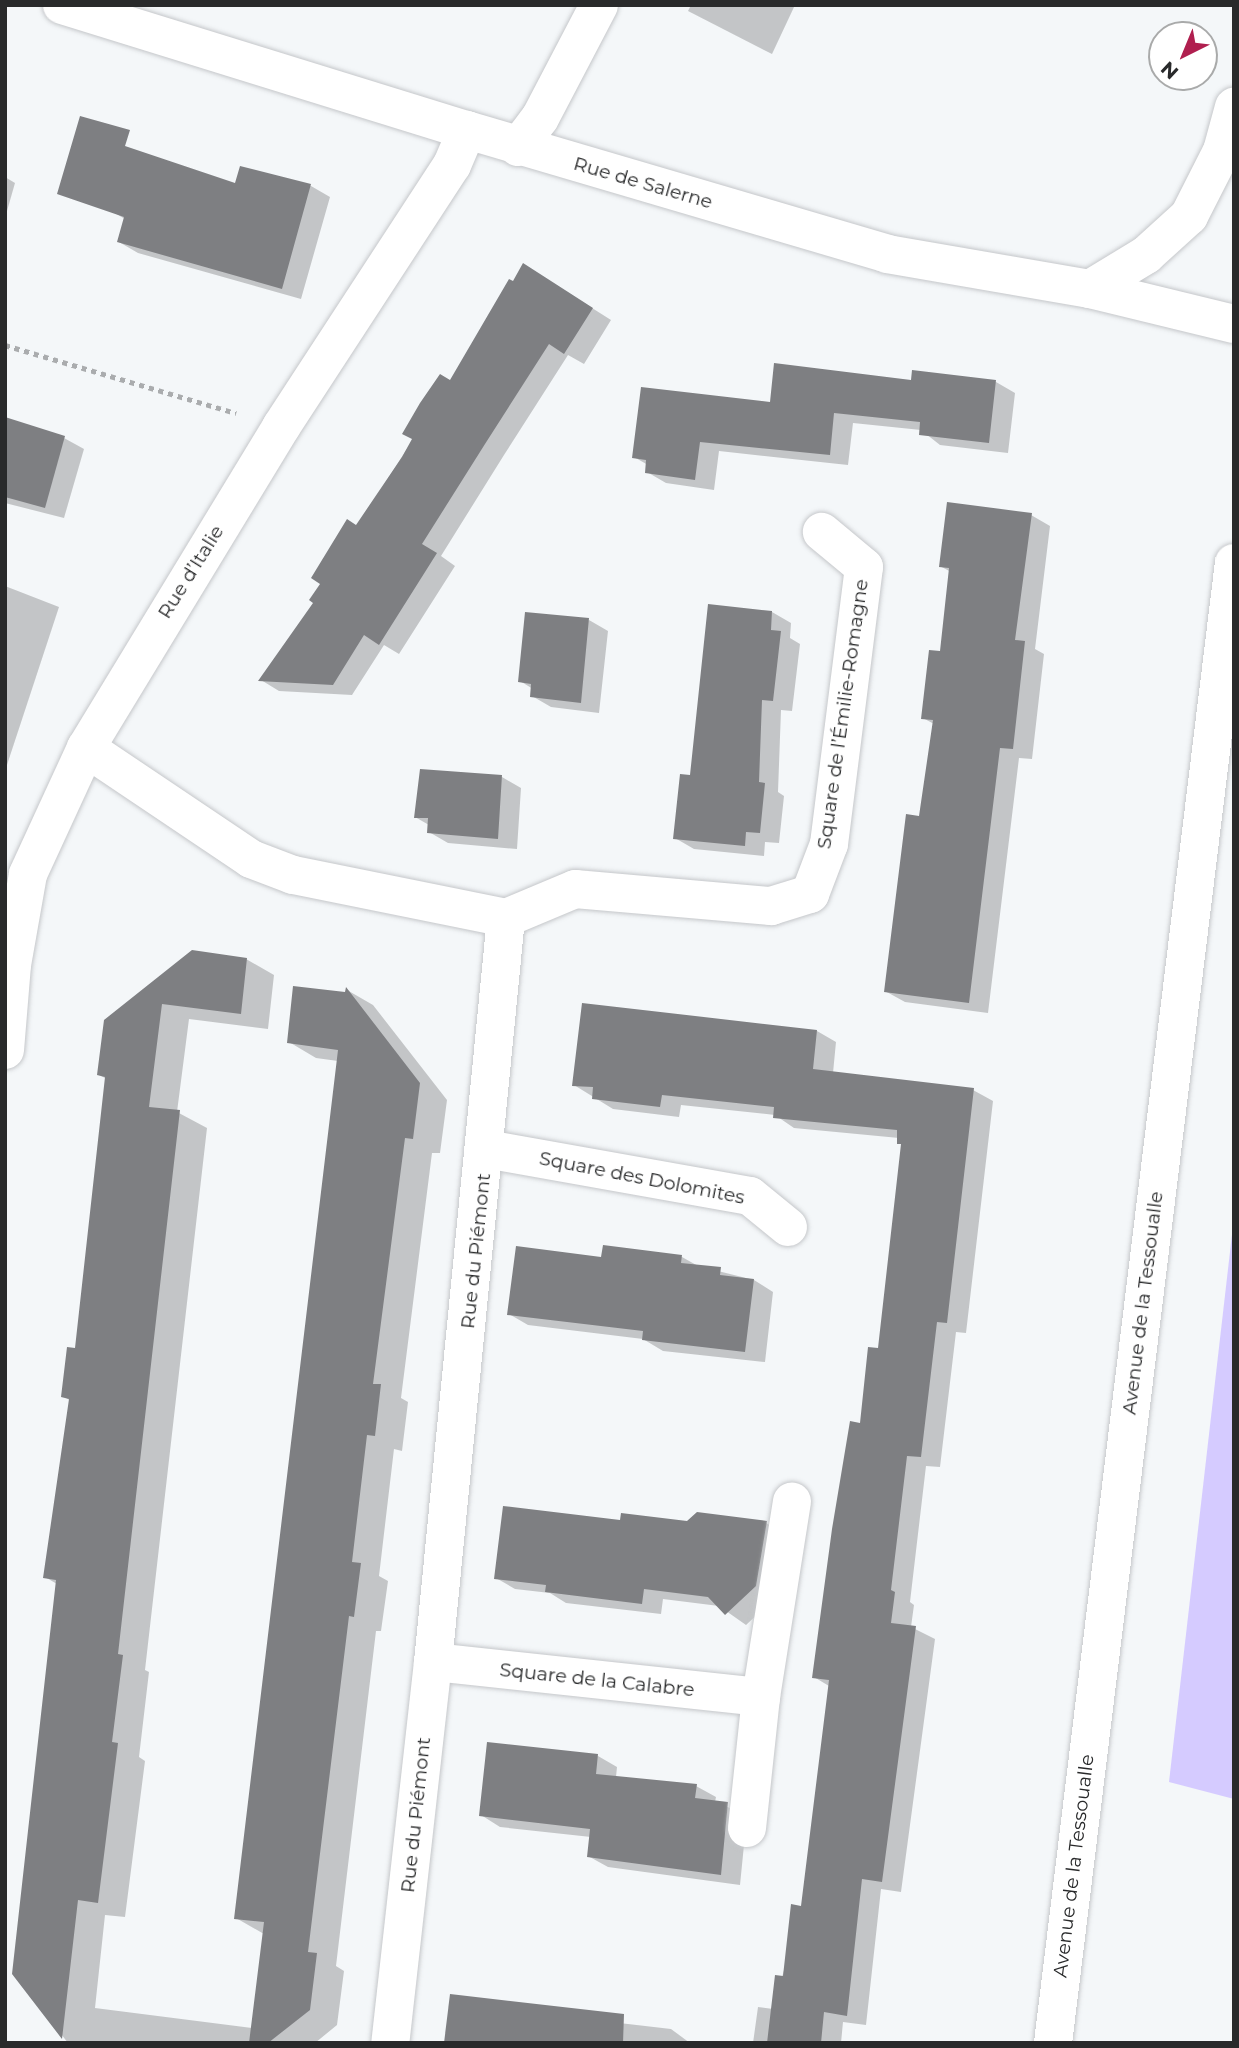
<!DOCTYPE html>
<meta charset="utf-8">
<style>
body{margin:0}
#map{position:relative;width:1239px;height:2048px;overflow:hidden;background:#f4f7f9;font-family:Montserrat,sans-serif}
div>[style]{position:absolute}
.green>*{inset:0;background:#d5cbff}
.shadow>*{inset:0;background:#0003}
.building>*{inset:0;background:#7e7f82}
.path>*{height:4.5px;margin-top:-2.25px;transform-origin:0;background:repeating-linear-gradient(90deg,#aaacae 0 5px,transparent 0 10px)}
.roads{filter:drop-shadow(0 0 2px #c5c7ca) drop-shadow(0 0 2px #c5c7ca)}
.minor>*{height:38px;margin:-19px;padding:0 19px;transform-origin:19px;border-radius:19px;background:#fff}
.tertiary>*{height:38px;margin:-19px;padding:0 19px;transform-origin:19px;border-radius:19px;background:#fff}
.secondary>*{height:38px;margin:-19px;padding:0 19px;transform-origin:19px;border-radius:19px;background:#fff}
span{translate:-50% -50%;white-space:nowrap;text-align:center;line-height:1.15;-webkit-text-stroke:5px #fff;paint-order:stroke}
.street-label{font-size:19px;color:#292a2b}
.frame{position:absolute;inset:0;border:7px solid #292a2b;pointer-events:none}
.north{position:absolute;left:1148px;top:21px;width:70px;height:70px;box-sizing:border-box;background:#fff;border:2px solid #a9aaaa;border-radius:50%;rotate:223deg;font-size:19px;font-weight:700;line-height:28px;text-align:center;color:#292a2b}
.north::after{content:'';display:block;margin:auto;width:24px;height:32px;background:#b01f4f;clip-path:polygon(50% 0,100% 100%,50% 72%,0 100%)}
</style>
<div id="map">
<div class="green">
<i style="clip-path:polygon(1234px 1217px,1234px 1799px,1169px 1782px)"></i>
</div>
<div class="shadow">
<i style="clip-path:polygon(691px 5px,795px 5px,772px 54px,688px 11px)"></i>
<i style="clip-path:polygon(241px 168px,311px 186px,330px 197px,301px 299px,138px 253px,119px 242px,125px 219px,113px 212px,237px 185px)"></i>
<i style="clip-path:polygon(5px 177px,15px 183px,5px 218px)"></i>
<i style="clip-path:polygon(543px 277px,611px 320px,584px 364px,568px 355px,504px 455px,441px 556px,455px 566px,399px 654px,384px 645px,352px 695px,279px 691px,261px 680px,315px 603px,357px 527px,513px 283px)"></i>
<i style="clip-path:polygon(913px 372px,996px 382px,1015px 393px,1008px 453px,940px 445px,921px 430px,853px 423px,848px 465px,719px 451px,714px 490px,666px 483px,647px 472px,648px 465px,634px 457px,772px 404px,912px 382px)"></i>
<i style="clip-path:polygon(5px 419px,64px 438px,84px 449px,64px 518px,5px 503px)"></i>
<i style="clip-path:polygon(1031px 515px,1050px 526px,1035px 649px,1044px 654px,1032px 759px,1019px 758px,988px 1013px,905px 1002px,885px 991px,921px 818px,934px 724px,923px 718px,942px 653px,951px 572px,940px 566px)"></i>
<i style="clip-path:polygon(5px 586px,59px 607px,5px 771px)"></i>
<i style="clip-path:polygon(772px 612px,791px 623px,790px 638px,800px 644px,792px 711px,781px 710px,778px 792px,784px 796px,779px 843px,765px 842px,764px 856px,694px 849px,675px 838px,692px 777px)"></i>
<i style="clip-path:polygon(589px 620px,608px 631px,599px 713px,551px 707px,532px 696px,533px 689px,520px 681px)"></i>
<i style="clip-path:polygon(422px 771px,502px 777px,521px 788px,517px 849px,448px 843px,429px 832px,429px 825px,415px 817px)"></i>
<i style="clip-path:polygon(246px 959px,274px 975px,268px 1029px,189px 1019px,177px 1112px,207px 1128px,145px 1670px,149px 1672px,139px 1757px,145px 1761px,125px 1917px,105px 1915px,95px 2008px,252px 2028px,264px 1934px,236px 1918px,338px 1061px,316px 1058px,289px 1042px,347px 990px,373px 1005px,447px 1100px,440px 1153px,432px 1153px,401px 1398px,408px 1402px,402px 1451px,394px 1449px,379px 1576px,388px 1581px,381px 1631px,376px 1631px,336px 1966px,344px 1971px,337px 2025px,315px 2043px,68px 2043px,14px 1973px,57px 1584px,45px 1577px,71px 1401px,63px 1396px,77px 1349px,107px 1079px,99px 1075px,106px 1021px)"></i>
<i style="clip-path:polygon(817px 1031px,836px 1042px,833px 1073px,973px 1090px,993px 1101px,966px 1333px,956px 1332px,940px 1467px,926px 1466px,910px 1602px,914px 1605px,911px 1627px,935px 1639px,901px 1892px,881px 1889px,866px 2025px,843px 2022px,841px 2043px,753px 2043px,758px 2007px,773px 2009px,802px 1907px,829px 1686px,814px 1677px,880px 1350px,902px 1145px,899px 1138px,794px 1128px,775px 1115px,681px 1105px,679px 1117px,613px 1109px,574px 1085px)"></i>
<i style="clip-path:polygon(682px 1257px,698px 1266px,754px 1280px,773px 1292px,765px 1362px,663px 1351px,643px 1339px,528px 1325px,509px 1314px,602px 1259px)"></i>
<i style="clip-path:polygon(621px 1522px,766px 1523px,786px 1534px,776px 1597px,746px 1625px,719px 1606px,663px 1599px,661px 1614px,566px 1603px,550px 1593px,515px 1589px,496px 1578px)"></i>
<i style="clip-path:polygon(598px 1756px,617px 1767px,616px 1777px,696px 1786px,716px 1797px,715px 1802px,747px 1815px,740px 1885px,608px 1867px,588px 1856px,591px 1837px,500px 1827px,481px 1815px)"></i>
<i style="clip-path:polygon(585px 2019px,671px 2029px,690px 2043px,446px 2043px)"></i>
</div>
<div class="building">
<i style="clip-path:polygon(80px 116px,130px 130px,125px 146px,235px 183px,240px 166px,311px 184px,282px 289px,117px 242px,124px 217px,57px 194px)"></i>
<i style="clip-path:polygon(523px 263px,593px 308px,564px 354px,549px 344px,485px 444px,422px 544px,437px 553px,379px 645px,364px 635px,333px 685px,258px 681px,313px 603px,309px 600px,320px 584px,311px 578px,347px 519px,356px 525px,402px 457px,412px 439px,402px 434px,420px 403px,440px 374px,450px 380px,509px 279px,513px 281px)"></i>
<i style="clip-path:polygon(774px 363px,911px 380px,912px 370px,996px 380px,989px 443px,919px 435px,920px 422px,834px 413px,830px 455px,700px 442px,695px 480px,645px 473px,646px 460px,632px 458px,641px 387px,770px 402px)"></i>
<i style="clip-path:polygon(5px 417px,65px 436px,45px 508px,5px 497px)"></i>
<i style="clip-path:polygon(947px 502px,1032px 513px,1015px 640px,1025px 641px,1013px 749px,1000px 748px,969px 1003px,884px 992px,906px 814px,919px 816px,933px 720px,921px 719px,929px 650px,940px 651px,949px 568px,939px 567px)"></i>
<i style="clip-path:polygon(708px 604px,772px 611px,771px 630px,781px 631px,773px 701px,762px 700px,759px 782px,765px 783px,760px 833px,746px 832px,745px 846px,673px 839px,680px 774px,690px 775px)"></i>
<i style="clip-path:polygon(525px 612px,589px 618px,581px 703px,530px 697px,531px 684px,518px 682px)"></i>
<i style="clip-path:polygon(420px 769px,502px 775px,498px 839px,427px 833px,428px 818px,414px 818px)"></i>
<i style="clip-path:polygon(192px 950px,247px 958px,241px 1014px,162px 1004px,149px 1107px,180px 1110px,118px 1654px,123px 1655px,112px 1742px,118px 1743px,98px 1903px,78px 1900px,62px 2039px,12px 1974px,56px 1580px,43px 1578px,69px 1399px,61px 1397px,67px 1347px,75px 1348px,105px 1077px,97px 1075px,104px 1020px)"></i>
<i style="clip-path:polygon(293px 986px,345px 992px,346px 987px,420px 1083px,413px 1139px,405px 1138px,373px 1384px,381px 1384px,375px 1436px,367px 1435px,352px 1562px,361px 1563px,354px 1617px,349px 1616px,308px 1952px,317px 1953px,310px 2010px,268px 2043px,249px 2043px,264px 1922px,234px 1919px,338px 1050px,287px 1043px)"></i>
<i style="clip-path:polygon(582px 1003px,817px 1030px,813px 1069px,974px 1088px,947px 1323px,937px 1322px,921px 1457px,907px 1456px,891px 1590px,895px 1592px,891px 1623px,916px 1626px,882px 1882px,862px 1879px,847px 2016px,824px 2012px,821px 2043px,767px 2043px,775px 1975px,783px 1976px,791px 1904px,801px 1906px,829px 1680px,812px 1678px,832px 1529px,850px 1421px,860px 1423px,868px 1347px,878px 1348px,901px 1144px,897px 1144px,897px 1130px,773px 1118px,774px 1107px,662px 1095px,660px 1107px,592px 1099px,593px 1087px,572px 1086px)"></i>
<i style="clip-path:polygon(603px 1245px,682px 1255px,681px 1263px,721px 1267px,720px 1275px,754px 1279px,745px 1352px,642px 1340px,643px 1331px,507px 1315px,516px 1246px,601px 1257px)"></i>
<i style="clip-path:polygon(503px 1506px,620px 1520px,621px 1513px,687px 1521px,697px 1512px,767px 1521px,756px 1586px,725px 1615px,708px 1597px,644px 1589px,642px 1604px,545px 1592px,546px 1585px,494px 1579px)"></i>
<i style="clip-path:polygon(487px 1742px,598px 1754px,596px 1774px,697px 1784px,695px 1798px,728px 1802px,721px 1875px,587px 1857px,590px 1829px,479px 1816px)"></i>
<i style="clip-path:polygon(450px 1994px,624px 2014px,623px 2043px,444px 2043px)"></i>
</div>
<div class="path">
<i style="left:5px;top:345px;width:241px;rotate:16.4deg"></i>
</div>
<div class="roads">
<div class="minor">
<i style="left:62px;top:5px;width:424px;rotate:17.2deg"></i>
<i style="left:518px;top:147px;width:36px;rotate:-53deg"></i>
<i style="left:540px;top:118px;width:127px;rotate:-62.4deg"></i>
<i style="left:86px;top:748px;width:199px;rotate:33.9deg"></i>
<i style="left:251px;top:859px;width:45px;rotate:20.9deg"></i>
<i style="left:293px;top:875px;width:217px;rotate:11.4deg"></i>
<i style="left:506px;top:918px;width:748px;rotate:95.6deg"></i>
<i style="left:433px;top:1662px;width:383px;rotate:96.4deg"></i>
<i style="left:506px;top:918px;width:75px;rotate:-22.8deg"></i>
<i style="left:575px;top:889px;width:197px;rotate:5deg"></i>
<i style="left:771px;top:906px;width:41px;rotate:-17.1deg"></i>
<i style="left:810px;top:894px;width:53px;rotate:-69.2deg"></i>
<i style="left:829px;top:844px;width:279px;rotate:-82.8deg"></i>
<i style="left:864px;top:567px;width:55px;rotate:-140.2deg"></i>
<i style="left:486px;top:1149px;width:268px;rotate:10.1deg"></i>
<i style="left:750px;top:1196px;width:49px;rotate:39.2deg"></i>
<i style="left:433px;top:1662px;width:330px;rotate:6.1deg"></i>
<i style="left:761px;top:1697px;width:198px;rotate:-81deg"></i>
<i style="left:747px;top:1828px;width:132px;rotate:-83.9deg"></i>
</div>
<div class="tertiary">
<i style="left:1090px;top:289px;width:66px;rotate:-31.3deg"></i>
<i style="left:1146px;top:255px;width:58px;rotate:-42.2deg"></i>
<i style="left:1189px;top:216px;width:73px;rotate:-63.1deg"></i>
<i style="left:1222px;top:151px;width:46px;rotate:-74.7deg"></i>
<i style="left:5px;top:1050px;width:85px;rotate:-85.3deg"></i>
<i style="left:12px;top:965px;width:92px;rotate:-80deg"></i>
<i style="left:28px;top:874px;width:139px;rotate:-65.3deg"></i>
<i style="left:86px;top:748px;width:376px;rotate:-58.7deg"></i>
<i style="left:281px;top:427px;width:313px;rotate:-56.9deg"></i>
<i style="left:452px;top:165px;width:38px;rotate:-67deg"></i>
<i style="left:467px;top:130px;width:438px;rotate:16.4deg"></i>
<i style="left:887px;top:254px;width:206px;rotate:9.8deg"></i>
<i style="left:1090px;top:289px;width:148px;rotate:13.7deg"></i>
</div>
<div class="secondary">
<i style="left:1053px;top:2043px;width:1491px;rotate:-83.03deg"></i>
</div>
</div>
<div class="street-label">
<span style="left:643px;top:183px;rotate:16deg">Rue de Salerne</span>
<span style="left:191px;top:572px;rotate:-58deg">Rue d’Italie</span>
<span style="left:843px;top:714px;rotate:-82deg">Square de l’Émilie-Romagne</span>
<span style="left:642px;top:1178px;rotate:11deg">Square des Dolomites</span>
<span style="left:476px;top:1251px;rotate:-84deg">Rue du Piémont</span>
<span style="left:1143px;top:1303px;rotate:-83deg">Avenue de la Tessoualle</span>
<span style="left:597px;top:1680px;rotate:6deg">Square de la Calabre</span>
<span style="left:416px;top:1815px;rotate:-84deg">Rue du Piémont</span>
<span style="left:1074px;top:1866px;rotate:-83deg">Avenue de la Tessoualle</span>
</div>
<div class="frame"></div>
<div class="north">N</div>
</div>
